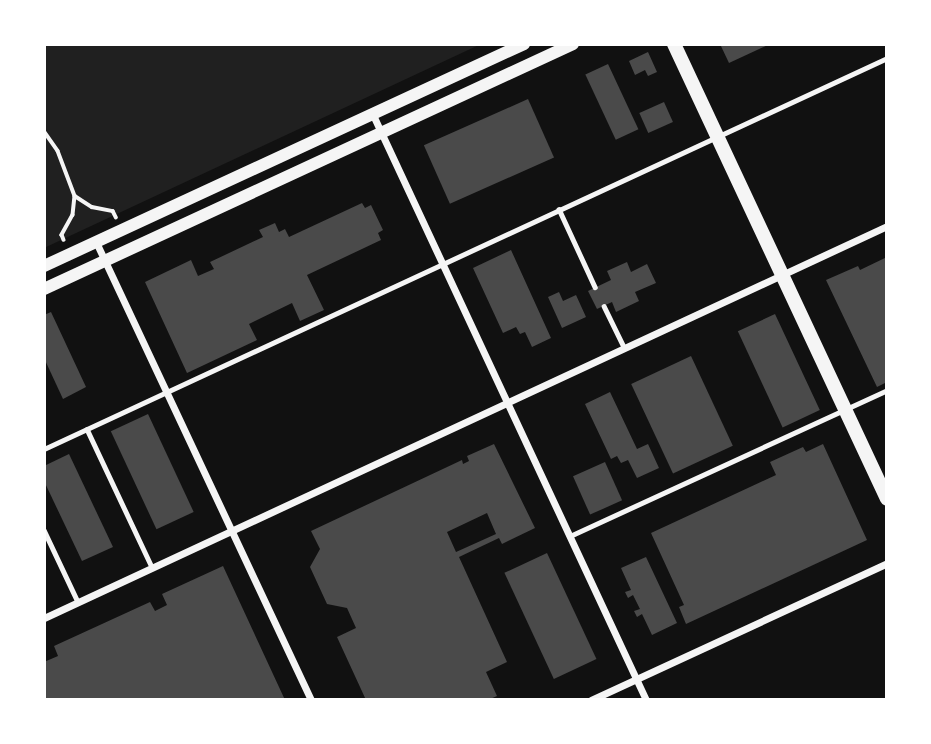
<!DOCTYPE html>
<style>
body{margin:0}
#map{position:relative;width:931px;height:744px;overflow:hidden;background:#111;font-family:Raleway,sans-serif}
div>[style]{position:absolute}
.green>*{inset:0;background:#202020}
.building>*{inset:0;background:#4a4a4a;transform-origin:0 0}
.path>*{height:3.5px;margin:-1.75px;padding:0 1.75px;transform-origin:1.75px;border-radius:1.75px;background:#f5f5f5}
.service>*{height:4.5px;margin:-2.25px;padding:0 2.25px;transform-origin:2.25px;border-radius:2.25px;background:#f5f5f5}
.minor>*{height:7px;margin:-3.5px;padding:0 3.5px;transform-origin:3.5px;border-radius:3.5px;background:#f5f5f5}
.tertiary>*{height:12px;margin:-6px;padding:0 6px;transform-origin:6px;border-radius:6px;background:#f5f5f5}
.primary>*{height:14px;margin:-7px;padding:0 7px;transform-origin:7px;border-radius:7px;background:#f5f5f5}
span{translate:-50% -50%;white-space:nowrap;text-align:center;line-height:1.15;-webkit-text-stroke:5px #fff;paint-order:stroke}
.frame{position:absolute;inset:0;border:46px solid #fff;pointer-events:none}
</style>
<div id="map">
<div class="green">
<i style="clip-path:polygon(44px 44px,481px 44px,44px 248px)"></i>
</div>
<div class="building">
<i style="clip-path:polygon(720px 44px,770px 44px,729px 63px)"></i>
<i style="clip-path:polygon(648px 52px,657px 72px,648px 76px,645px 70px,635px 75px,629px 61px)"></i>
<i style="left:608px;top:64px;width:72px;height:25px;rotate:65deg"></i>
<i style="left:528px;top:99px;width:64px;height:114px;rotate:66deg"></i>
<i style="left:664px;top:102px;width:22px;height:27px;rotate:66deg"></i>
<i style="clip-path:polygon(362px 203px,365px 208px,371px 205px,383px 230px,378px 233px,381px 240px,307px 275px,324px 310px,300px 321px,292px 303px,249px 324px,257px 340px,187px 373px,145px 282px,191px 260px,198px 276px,214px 269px,210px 262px,263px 237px,259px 230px,275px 223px,279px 232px,285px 229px,289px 237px)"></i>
<i style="clip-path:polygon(511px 250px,551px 338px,532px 347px,525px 332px,520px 334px,516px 327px,503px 333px,473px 268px)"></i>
<i style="clip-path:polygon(887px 257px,887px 382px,877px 387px,826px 280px,858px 266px,860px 270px)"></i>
<i style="clip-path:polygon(627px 262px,631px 272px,647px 264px,656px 283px,635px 292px,639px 301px,616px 312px,612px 302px,597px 309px,588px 291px,611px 280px,607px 271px)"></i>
<i style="clip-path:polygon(559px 292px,563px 301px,576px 295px,586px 317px,562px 328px,548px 297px)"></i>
<i style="clip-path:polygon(51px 312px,86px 387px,63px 399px,44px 358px,44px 315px)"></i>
<i style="left:775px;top:314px;width:106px;height:41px;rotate:65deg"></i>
<i style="left:691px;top:356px;width:99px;height:66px;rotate:65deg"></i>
<i style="clip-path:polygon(610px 392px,637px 449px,648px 444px,659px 468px,637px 478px,628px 460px,621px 463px,617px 456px,611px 459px,585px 404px)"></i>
<i style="left:148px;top:414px;width:108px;height:41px;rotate:65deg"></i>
<i style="clip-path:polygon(evenodd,494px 444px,535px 528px,502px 544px,499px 538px,459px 557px,507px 662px,486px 672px,497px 696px,488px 700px,366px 700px,337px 637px,356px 628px,347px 608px,327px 604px,310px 567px,320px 549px,311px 531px,462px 460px,463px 464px,469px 461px,467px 456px,494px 444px,487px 513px,496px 534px,456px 552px,447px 532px,487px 513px)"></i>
<i style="clip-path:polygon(823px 444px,867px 540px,686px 624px,679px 607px,684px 605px,651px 533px,776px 475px,770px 462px,803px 447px,806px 452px)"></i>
<i style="clip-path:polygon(69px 454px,113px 547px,82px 561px,44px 481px,44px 466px)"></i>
<i style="left:605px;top:462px;width:42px;height:35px;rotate:66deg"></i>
<i style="left:547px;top:553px;width:117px;height:47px;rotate:65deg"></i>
<i style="clip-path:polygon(646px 557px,677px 623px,652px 635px,642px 614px,637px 617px,634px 611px,640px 609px,633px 595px,628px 598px,625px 592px,631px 590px,621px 568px)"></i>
<i style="clip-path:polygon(223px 566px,285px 700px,44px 700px,44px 662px,58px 656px,54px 646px,150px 602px,155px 611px,167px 605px,162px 594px)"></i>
</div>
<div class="path">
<i style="left:44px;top:131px;width:24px;rotate:55deg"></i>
<i style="left:58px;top:151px;width:48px;rotate:69.3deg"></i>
<i style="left:75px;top:196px;width:19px;rotate:96deg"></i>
<i style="left:73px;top:215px;width:23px;rotate:119deg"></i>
<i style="left:62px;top:235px;width:5px;rotate:68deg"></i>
<i style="left:75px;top:196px;width:20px;rotate:33deg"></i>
<i style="left:92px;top:207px;width:21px;rotate:11deg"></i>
<i style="left:113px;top:211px;width:7px;rotate:63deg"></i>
</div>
<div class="service">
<i style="left:559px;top:209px;width:86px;rotate:65.2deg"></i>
<i style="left:604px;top:306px;width:46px;rotate:64deg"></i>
<i style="left:87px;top:429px;width:153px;rotate:64.8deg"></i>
<i style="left:44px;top:449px;width:929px;rotate:-24.88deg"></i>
<i style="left:44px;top:530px;width:80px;rotate:64.7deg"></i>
<i style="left:570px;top:536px;width:349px;rotate:-24.7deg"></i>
</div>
<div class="minor">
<i style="left:373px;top:115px;width:646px;rotate:64.98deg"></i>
<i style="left:96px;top:242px;width:506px;rotate:64.85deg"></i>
<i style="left:44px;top:618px;width:930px;rotate:-24.94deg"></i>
<i style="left:591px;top:700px;width:326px;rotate:-24.8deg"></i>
</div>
<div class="tertiary">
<i style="left:44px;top:266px;width:529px;rotate:-24.82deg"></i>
<i style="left:44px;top:289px;width:583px;rotate:-24.85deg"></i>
</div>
<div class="primary">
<i style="left:674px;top:44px;width:502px;rotate:64.91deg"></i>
</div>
<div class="frame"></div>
</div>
